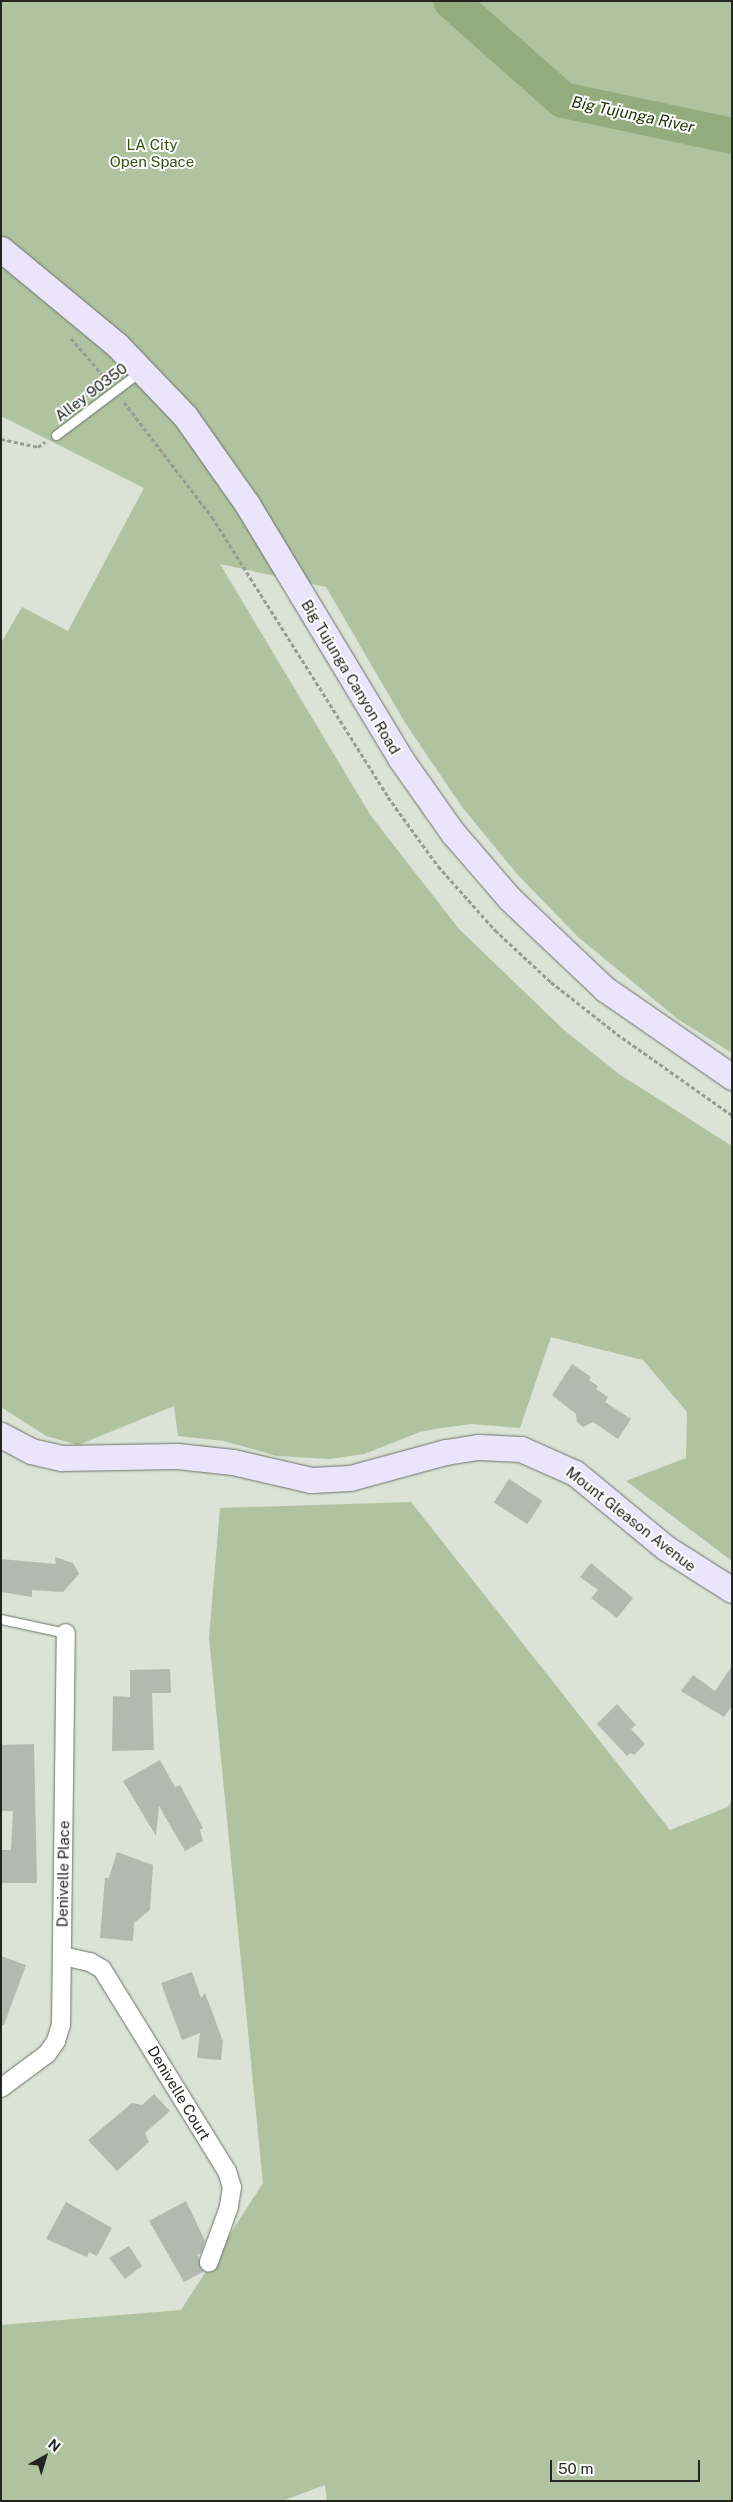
<!DOCTYPE html>
<style>
body{margin:0}
#map{position:relative;width:733px;height:2502px;overflow:hidden;background:#dbe2d6;font-family:"Public Sans",sans-serif}
div>[style]{position:absolute}
.green>*{inset:0;background:#afc3a0}
.river>*{height:36px;margin:-18px;padding:0 18px;transform-origin:18px;border-radius:18px;background:#92ac7e}
.building>*{inset:0;background:#b3b9ae;transform-origin:0 0}
.path>*{height:3px;margin-top:-1.5px;transform-origin:0;background:repeating-linear-gradient(90deg,#979c93 0 4px,transparent 0 6.5px)}
.roads{filter:drop-shadow(0 0 1px #6c7267) drop-shadow(0 0 1px #6c7267)}
.lane>*{height:9px;margin:-4.5px;padding:0 4.5px;transform-origin:4.5px;border-radius:4.5px;background:#fff}
.street>*{height:18px;margin:-9px;padding:0 9px;transform-origin:9px;border-radius:9px;background:#fff}
.secondary>*{height:25px;margin:-12.5px;padding:0 12.5px;transform-origin:12.5px;border-radius:12.5px;background:#ebe5fb}
span{translate:-50% -50%;white-space:nowrap;text-align:center;line-height:1.15;-webkit-text-stroke:4px #fff;paint-order:stroke}
.park-label{font-size:15px;color:#345310}
.street-label{font-size:15px;color:#232521}
.water-label{font-size:16px;color:#1b3200;font-style:italic}
.frame{position:absolute;inset:0;border:2px solid #232521;pointer-events:none}
.north{position:absolute;left:20px;top:2432px;width:50px;height:50px;-webkit-text-stroke:4px #fff;paint-order:stroke;rotate:39deg;font-size:14px;font-weight:700;line-height:20px;text-align:center;color:#232521}
.north::after{content:'';display:block;margin:auto;width:18px;height:22px;background:#232521;clip-path:polygon(50% 0,100% 100%,50% 72%,0 100%)}
.scale{position:absolute;left:550px;top:2460px;width:150px;height:22px;box-sizing:border-box;border:2px solid #232521;border-top:0;padding-left:6px;font-size:15px;line-height:18px;white-space:nowrap;color:#232521;-webkit-text-stroke:4px #fff;paint-order:stroke}
</style>
<div id="map">
<div class="green">
<i style="clip-path:polygon(1px 1px,732px 1px,732px 1053px,679px 1020px,578px 937px,517px 874px,462px 807px,404px 721px,326px 587px,220px 564px,371px 816px,459px 929px,564px 1030px,619px 1074px,732px 1146px,732px 1561px,626px 1481px,686px 1458px,687px 1412px,643px 1360px,551px 1337px,520px 1428px,472px 1424px,441px 1428px,420px 1432px,364px 1454px,330px 1459px,277px 1456px,224px 1441px,178px 1436px,174px 1406px,78px 1445px,46px 1436px,1px 1407px,1px 643px,22px 607px,68px 631px,144px 488px,1px 416px)"></i>
<i style="clip-path:polygon(411px 1502px,670px 1830px,728px 1807px,732px 1799px,732px 2501px,327px 2501px,325px 2485px,282px 2501px,1px 2501px,1px 2325px,181px 2310px,263px 2183px,209px 1638px,220px 1508px)"></i>
</div>
<div class="river">
<i style="left:451px;top:1px;width:149px;rotate:41.5deg"></i>
<i style="left:563px;top:100px;width:173px;rotate:12deg"></i>
</div>
<div class="building">
<i style="clip-path:polygon(572px 1364px,591px 1377px,589px 1380px,598px 1386px,596px 1389px,608px 1397px,605px 1402px,631px 1419px,618px 1439px,593px 1422px,583px 1427px,577px 1422px,576px 1414px,552px 1395px)"></i>
<i style="left:509px;top:1479px;width:40px;height:28px;rotate:33deg"></i>
<i style="clip-path:polygon(55px 1557px,73px 1563px,79px 1574px,63px 1592px,32px 1590px,32px 1597px,1px 1592px,1px 1559px,56px 1564px)"></i>
<i style="clip-path:polygon(591px 1563px,633px 1598px,617px 1618px,591px 1598px,598px 1590px,580px 1577px)"></i>
<i style="clip-path:polygon(732px 1666px,732px 1706px,724px 1717px,681px 1691px,693px 1675px,715px 1691px)"></i>
<i style="clip-path:polygon(170px 1669px,171px 1693px,152px 1693px,154px 1750px,112px 1751px,113px 1696px,130px 1697px,130px 1670px)"></i>
<i style="clip-path:polygon(617px 1704px,636px 1725px,631px 1729px,645px 1744px,634px 1755px,631px 1753px,627px 1756px,597px 1724px)"></i>
<i style="clip-path:polygon(34px 1744px,37px 1883px,1px 1883px,1px 1850px,11px 1850px,13px 1811px,1px 1811px,1px 1745px)"></i>
<i style="clip-path:polygon(160px 1760px,175px 1787px,180px 1785px,203px 1828px,200px 1830px,203px 1841px,185px 1851px,159px 1806px,156px 1836px,123px 1781px)"></i>
<i style="clip-path:polygon(117px 1852px,153px 1865px,150px 1910px,134px 1923px,133px 1941px,100px 1938px,105px 1878px,109px 1878px)"></i>
<i style="clip-path:polygon(1px 1956px,26px 1965px,4px 2025px,1px 2025px)"></i>
<i style="clip-path:polygon(192px 1972px,201px 1998px,205px 1993px,223px 2041px,221px 2060px,197px 2058px,200px 2033px,182px 2040px,161px 1983px)"></i>
<i style="clip-path:polygon(154px 2094px,170px 2111px,145px 2133px,149px 2142px,117px 2171px,88px 2140px,132px 2103px,142px 2105px)"></i>
<i style="clip-path:polygon(186px 2201px,205px 2241px,201px 2253px,197px 2255px,205px 2271px,184px 2282px,149px 2221px)"></i>
<i style="clip-path:polygon(66px 2202px,112px 2228px,97px 2256px,89px 2252px,87px 2257px,46px 2239px)"></i>
<i style="clip-path:polygon(129px 2246px,142px 2266px,125px 2279px,109px 2258px)"></i>
</div>
<div class="path">
<i style="left:71px;top:338px;width:54px;rotate:49.5deg"></i>
<i style="left:124px;top:402px;width:145px;rotate:52.6deg"></i>
<i style="left:212px;top:517px;width:331px;rotate:57.8deg"></i>
<i style="left:388px;top:797px;width:85px;rotate:54.1deg"></i>
<i style="left:438px;top:866px;width:86px;rotate:48.3deg"></i>
<i style="left:495px;top:930px;width:76px;rotate:42.9deg"></i>
<i style="left:551px;top:982px;width:84px;rotate:38.2deg"></i>
<i style="left:617px;top:1034px;width:141px;rotate:35.2deg"></i>
<i style="left:1px;top:439px;width:38px;rotate:12deg"></i>
<i style="left:38px;top:447px;width:9px;rotate:-36deg"></i>
</div>
<div class="roads">
<div class="lane">
<i style="left:56px;top:435px;width:106px;rotate:-37deg"></i>
<i style="left:1px;top:1619px;width:66px;rotate:12.2deg"></i>
</div>
<div class="street">
<i style="left:63px;top:1956px;width:28px;rotate:13deg"></i>
<i style="left:90px;top:1962px;width:14px;rotate:30deg"></i>
<i style="left:102px;top:1969px;width:238px;rotate:58.3deg"></i>
<i style="left:227px;top:2171px;width:17px;rotate:73deg"></i>
<i style="left:232px;top:2187px;width:20px;rotate:99deg"></i>
<i style="left:229px;top:2207px;width:59px;rotate:110deg"></i>
<i style="left:1px;top:2088px;width:57px;rotate:-36.5deg"></i>
<i style="left:47px;top:2054px;width:16px;rotate:-55deg"></i>
<i style="left:56px;top:2041px;width:17px;rotate:-73deg"></i>
<i style="left:61px;top:2025px;width:392px;rotate:-89.3deg"></i>
</div>
<div class="secondary">
<i style="left:1px;top:249px;width:151px;rotate:39.6deg"></i>
<i style="left:117px;top:345px;width:98px;rotate:46.2deg"></i>
<i style="left:185px;top:416px;width:108px;rotate:54.8deg"></i>
<i style="left:247px;top:504px;width:297px;rotate:58.9deg"></i>
<i style="left:400px;top:758px;width:92px;rotate:54.8deg"></i>
<i style="left:453px;top:833px;width:87px;rotate:49.2deg"></i>
<i style="left:510px;top:899px;width:131px;rotate:43.5deg"></i>
<i style="left:605px;top:989px;width:155px;rotate:34.7deg"></i>
<i style="left:1px;top:1435px;width:34px;rotate:28deg"></i>
<i style="left:31px;top:1451px;width:32px;rotate:13deg"></i>
<i style="left:62px;top:1458px;width:115px;rotate:-1deg"></i>
<i style="left:177px;top:1456px;width:56px;rotate:6.1deg"></i>
<i style="left:233px;top:1462px;width:80px;rotate:13deg"></i>
<i style="left:311px;top:1480px;width:39px;rotate:-3deg"></i>
<i style="left:350px;top:1478px;width:99px;rotate:-15.2deg"></i>
<i style="left:446px;top:1452px;width:32px;rotate:-9deg"></i>
<i style="left:478px;top:1447px;width:43px;rotate:2.7deg"></i>
<i style="left:521px;top:1449px;width:59px;rotate:24deg"></i>
<i style="left:575px;top:1473px;width:118px;rotate:39.5deg"></i>
<i style="left:666px;top:1548px;width:78px;rotate:32.5deg"></i>
</div>
</div>
<div class="park-label">
<span style="left:152px;top:153px">LA City<br>Open Space</span>
</div>
<div class="street-label">
<span style="left:91px;top:392px;rotate:-37deg">Alley 90350</span>
<span style="left:351px;top:677px;rotate:59deg">Big Tujunga Canyon Road</span>
<span style="left:631px;top:1519px;rotate:38deg">Mount Gleason Avenue</span>
<span style="left:63px;top:1874px;rotate:-89deg">Denivelle Place</span>
<span style="left:179px;top:2093px;rotate:59deg">Denivelle Court</span>
</div>
<div class="water-label">
<span style="left:633px;top:115px;rotate:12deg">Big Tujunga River</span>
</div>
<div class="frame"></div>
<div class="north">N</div>
<div class="scale">50 m</div>
</div>
